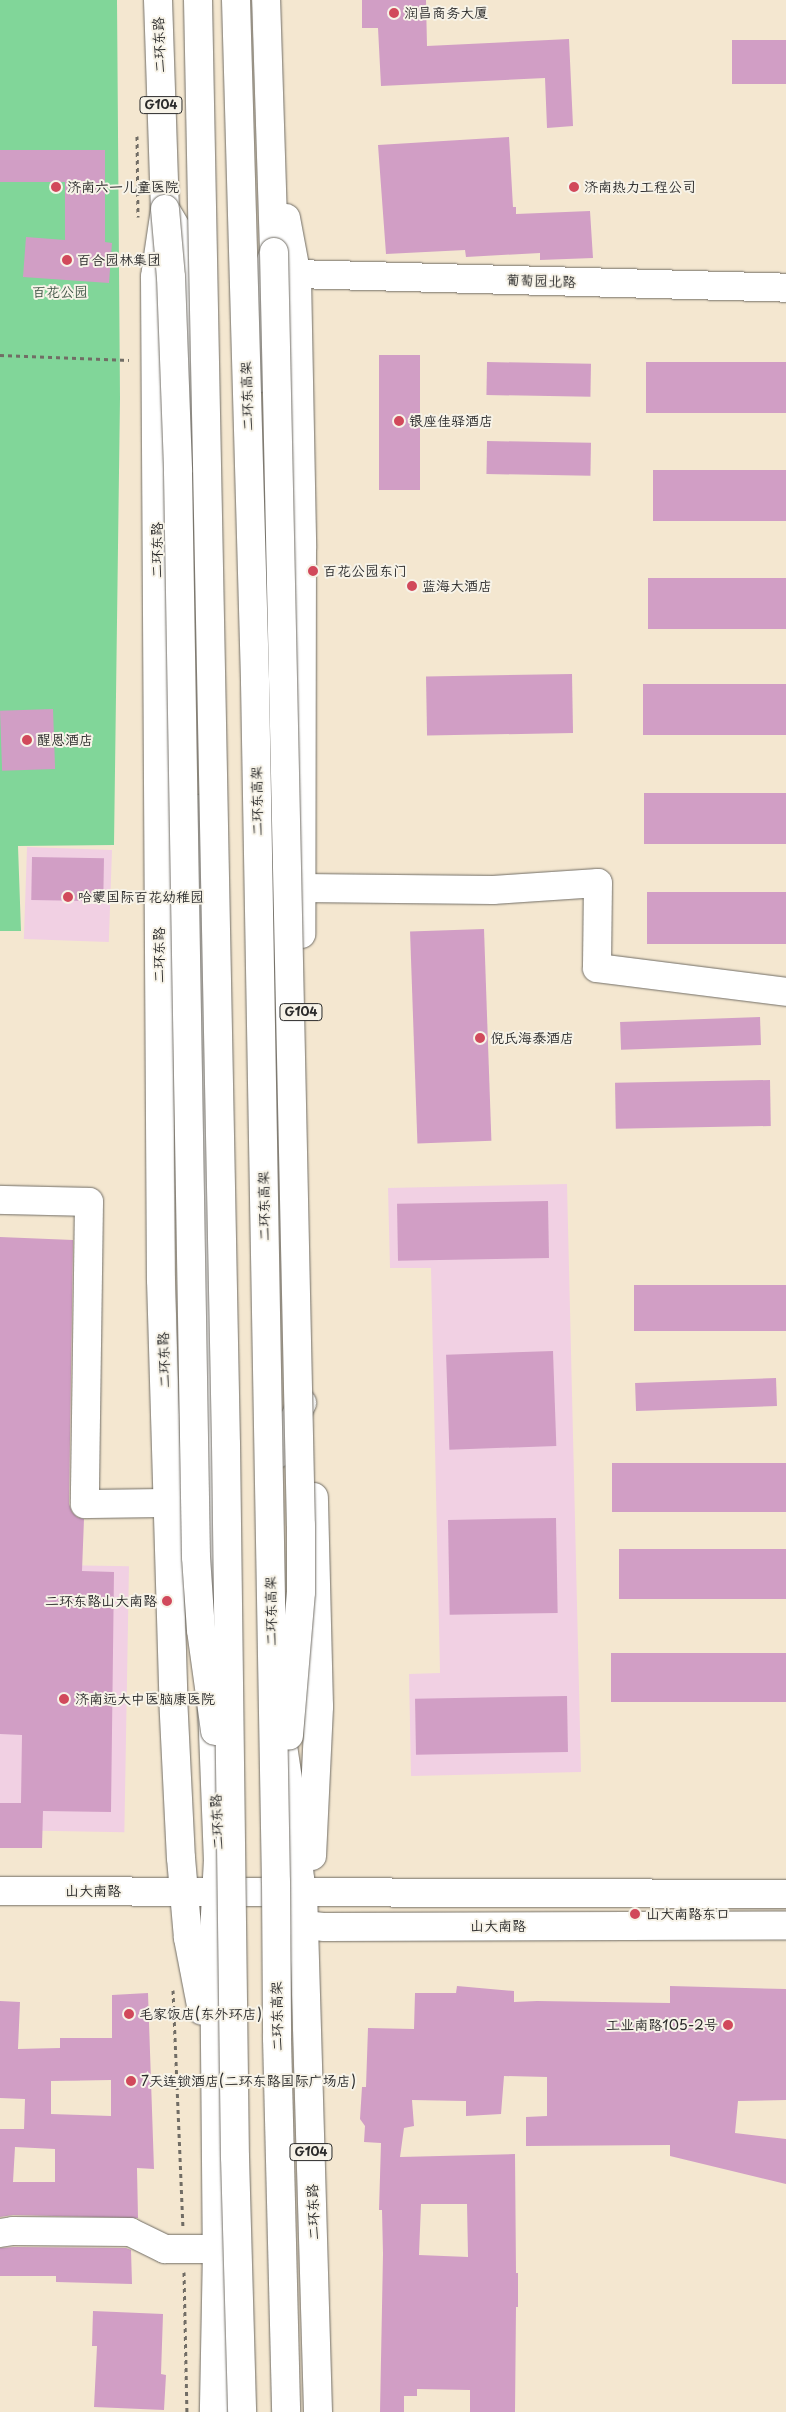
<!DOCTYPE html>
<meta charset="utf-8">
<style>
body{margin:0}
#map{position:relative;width:786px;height:2412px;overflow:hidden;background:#f4e7d0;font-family:"Playpen Sans","LXGW WenKai TC",sans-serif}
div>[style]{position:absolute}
.built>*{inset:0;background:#f1d0e3;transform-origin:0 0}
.green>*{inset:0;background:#81d699}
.building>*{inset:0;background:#d19ec5;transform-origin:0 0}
.path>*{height:3px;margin-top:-1.5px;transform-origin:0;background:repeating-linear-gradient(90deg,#716d65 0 4px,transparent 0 8px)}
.roads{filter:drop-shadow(0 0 1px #716d65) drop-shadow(0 0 1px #716d65)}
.minor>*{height:28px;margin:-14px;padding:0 14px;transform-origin:14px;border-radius:14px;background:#fff}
.major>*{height:28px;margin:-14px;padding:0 14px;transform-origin:14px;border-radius:14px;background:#fff}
.highway>*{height:28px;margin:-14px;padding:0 14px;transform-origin:14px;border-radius:14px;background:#fff}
.bridges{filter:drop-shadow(0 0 1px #716d65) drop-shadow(0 0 1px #716d65)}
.highway-bridge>*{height:28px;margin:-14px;padding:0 14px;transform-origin:14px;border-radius:14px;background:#fff}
.dots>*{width:14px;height:14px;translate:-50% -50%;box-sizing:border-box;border:2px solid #f7f3e8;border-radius:50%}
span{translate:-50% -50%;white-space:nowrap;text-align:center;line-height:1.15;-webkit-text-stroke:4px #f7f3e8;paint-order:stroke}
.shield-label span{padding:1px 4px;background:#f7f3e8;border:1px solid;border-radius:4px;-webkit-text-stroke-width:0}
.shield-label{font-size:12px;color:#2b2b2b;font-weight:700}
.poi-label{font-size:14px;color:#2b2b2b}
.left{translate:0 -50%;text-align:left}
.right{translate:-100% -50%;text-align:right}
.street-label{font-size:14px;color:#2b2b2b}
.park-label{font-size:14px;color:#405646}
</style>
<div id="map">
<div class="built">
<i style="left:112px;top:850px;width:92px;height:85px;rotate:92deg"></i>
<i style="clip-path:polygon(567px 1184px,581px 1772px,411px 1776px,409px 1674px,440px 1673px,431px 1268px,390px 1268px,388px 1188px)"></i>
<i style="left:0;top:1564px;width:129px;height:266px;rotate:1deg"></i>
</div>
<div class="green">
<i style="clip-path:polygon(0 0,117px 0,120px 398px,114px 845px,18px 846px,21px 931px,0 931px)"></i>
</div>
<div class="building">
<i style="clip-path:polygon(362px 0,426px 0,427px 46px,569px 39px,573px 126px,547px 128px,545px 78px,381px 86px,378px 28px,362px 28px)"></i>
<i style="left:786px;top:40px;width:44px;height:54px;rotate:90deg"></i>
<i style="clip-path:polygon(509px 137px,513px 207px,516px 207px,516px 214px,590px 211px,593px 258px,540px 260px,540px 253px,466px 257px,465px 250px,386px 254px,378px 145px)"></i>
<i style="clip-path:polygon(0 150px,105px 150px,105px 242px,112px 243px,109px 283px,23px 277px,26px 237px,65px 240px,65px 182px,0 182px)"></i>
<i style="left:379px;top:355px;width:41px;height:135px"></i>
<i style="left:487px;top:362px;width:104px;height:33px;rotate:1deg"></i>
<i style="left:646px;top:362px;width:140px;height:51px"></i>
<i style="left:487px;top:441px;width:104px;height:33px;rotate:1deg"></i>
<i style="left:653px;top:470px;width:133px;height:51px"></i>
<i style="left:648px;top:578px;width:138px;height:51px"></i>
<i style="left:572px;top:674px;width:59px;height:146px;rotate:89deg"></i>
<i style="left:643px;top:684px;width:143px;height:51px"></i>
<i style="left:53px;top:709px;width:60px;height:53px;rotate:88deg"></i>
<i style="left:644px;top:793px;width:142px;height:51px"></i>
<i style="left:32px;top:857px;width:72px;height:43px;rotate:1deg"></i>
<i style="left:647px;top:892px;width:139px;height:52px"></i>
<i style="left:484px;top:929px;width:212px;height:74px;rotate:88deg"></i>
<i style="left:760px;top:1017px;width:28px;height:140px;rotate:88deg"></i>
<i style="left:770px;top:1080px;width:46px;height:155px;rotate:89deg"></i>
<i style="left:548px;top:1201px;width:57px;height:151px;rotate:89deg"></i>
<i style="clip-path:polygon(0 1237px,73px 1240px,69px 1504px,72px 1512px,77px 1517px,84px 1519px,82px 1571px,114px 1572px,111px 1812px,43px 1811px,42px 1848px,0 1848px,0 1803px,21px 1803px,22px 1735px,0 1734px)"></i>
<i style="left:786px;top:1285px;width:46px;height:152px;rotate:90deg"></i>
<i style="left:553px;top:1351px;width:95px;height:107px;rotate:88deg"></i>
<i style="left:776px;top:1378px;width:28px;height:141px;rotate:88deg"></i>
<i style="left:786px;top:1463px;width:49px;height:174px;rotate:90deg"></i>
<i style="left:556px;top:1518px;width:95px;height:108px;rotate:89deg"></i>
<i style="left:786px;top:1549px;width:50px;height:167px;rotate:90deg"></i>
<i style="left:786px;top:1653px;width:49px;height:175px;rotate:90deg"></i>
<i style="left:567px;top:1696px;width:56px;height:152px;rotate:89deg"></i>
<i style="clip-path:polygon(evenodd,457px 1986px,514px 1991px,514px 2002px,537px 2001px,670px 2003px,670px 1986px,786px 1989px,786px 2100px,738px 2101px,735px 2133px,786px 2139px,786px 2184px,670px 2156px,670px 2145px,526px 2146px,526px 2117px,547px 2116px,547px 2077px,504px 2076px,501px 2114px,466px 2116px,466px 2101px,412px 2100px,414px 2126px,404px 2128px,400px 2157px,515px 2154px,516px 2273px,518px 2273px,518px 2307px,516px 2307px,515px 2412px,470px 2412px,470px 2390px,417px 2389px,417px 2396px,404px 2396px,404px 2412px,380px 2412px,383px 2254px,382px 2210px,379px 2210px,381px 2143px,364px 2142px,365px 2126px,360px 2119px,362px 2087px,366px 2087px,368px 2028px,414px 2029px,415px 1993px,456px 1993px,457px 1986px,421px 2204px,467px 2204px,468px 2257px,419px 2255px,421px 2204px)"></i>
<i style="clip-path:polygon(evenodd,148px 1993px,154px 2169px,137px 2168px,138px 2218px,13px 2215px,0 2217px,0 2129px,24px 2129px,25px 2099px,0 2098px,0 2001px,20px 2002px,18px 2049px,60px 2048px,60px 2038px,112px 2038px,112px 1995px,148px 1993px,111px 2080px,111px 2116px,51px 2114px,51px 2081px,111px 2080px,148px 1993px,15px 2147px,55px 2149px,55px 2182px,13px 2182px,15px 2147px)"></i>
<i style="clip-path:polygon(14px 2247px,126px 2248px,131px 2250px,132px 2284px,56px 2282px,56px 2276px,0 2276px,0 2248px)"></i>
<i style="clip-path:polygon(93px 2311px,163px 2314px,161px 2374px,166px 2375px,164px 2410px,94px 2407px,97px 2346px,92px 2346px)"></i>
</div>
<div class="path">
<i style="left:137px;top:136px;width:81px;rotate:89.3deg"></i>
<i style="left:0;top:355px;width:129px;rotate:2.2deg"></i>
<i style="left:173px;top:1990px;width:236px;rotate:87.6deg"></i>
<i style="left:184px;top:2272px;width:140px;rotate:88.8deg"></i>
</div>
<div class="roads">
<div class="minor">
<i style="left:296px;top:274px;width:490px;rotate:1.6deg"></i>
<i style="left:301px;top:888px;width:192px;rotate:0.6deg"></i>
<i style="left:493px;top:890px;width:105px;rotate:-3.8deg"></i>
<i style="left:598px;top:883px;width:85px;rotate:90.7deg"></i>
<i style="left:597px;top:968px;width:191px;rotate:7.2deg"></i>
<i style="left:0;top:1200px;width:89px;rotate:1.3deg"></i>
<i style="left:89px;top:1202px;width:302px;rotate:90.8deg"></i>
<i style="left:85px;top:1504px;width:83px;rotate:-0.7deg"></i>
<i style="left:0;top:2233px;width:13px;rotate:-9deg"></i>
<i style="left:13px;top:2231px;width:117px;rotate:0.5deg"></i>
<i style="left:130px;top:2232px;width:39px;rotate:26deg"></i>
<i style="left:165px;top:2249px;width:52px"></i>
</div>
<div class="major">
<i style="left:0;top:1891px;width:786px;rotate:0.22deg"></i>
<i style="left:283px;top:1917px;width:23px;rotate:20deg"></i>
<i style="left:305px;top:1925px;width:20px;rotate:6deg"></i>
<i style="left:325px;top:1927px;width:461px;rotate:-0.2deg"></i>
</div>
<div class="highway">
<i style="left:158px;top:0;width:209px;rotate:88.1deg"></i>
<i style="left:165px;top:209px;width:69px;rotate:98.4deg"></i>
<i style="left:155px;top:277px;width:1003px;rotate:89.66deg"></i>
<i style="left:161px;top:1280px;width:416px;rotate:88.3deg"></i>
<i style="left:173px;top:1696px;width:162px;rotate:87.2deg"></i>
<i style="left:181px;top:1858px;width:80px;rotate:85deg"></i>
<i style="left:188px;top:1938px;width:74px;rotate:79.1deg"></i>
<i style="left:165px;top:209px;width:41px;rotate:59deg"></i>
<i style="left:186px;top:244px;width:205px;rotate:88.9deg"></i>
<i style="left:286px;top:218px;width:60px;rotate:79.4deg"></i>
<i style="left:297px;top:277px;width:271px;rotate:88.9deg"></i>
<i style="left:302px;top:548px;width:386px;rotate:90.1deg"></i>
<i style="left:260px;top:378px;width:81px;rotate:-90.7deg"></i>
<i style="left:259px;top:297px;width:47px;rotate:-71.6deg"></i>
<i style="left:274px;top:252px;width:252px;rotate:-91.8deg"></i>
<i style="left:197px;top:809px;width:824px;rotate:88.89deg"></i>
<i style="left:277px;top:1454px;width:57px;rotate:-63.9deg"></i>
<i style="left:212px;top:1706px;width:153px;rotate:87.8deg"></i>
<i style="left:218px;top:1859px;width:73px;rotate:93.1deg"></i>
<i style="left:214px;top:1932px;width:317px;rotate:89.5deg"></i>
<i style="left:217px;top:2249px;width:163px;rotate:91.1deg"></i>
<i style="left:282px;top:1739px;width:88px;rotate:81.5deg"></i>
<i style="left:295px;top:1826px;width:53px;rotate:84.6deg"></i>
<i style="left:300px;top:1879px;width:12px;rotate:76deg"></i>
<i style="left:303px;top:1891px;width:521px;rotate:88.35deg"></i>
<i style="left:312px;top:1856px;width:150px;rotate:-87.3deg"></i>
<i style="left:319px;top:1706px;width:209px;rotate:-91.4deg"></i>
</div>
</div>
<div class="bridges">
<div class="highway-bridge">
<i style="left:198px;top:0;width:1444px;rotate:88.89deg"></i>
<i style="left:226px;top:1444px;width:713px;rotate:89.28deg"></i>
<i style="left:235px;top:2157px;width:255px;rotate:88.4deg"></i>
<i style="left:236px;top:0;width:682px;rotate:88.4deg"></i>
<i style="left:255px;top:682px;width:1200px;rotate:89deg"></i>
<i style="left:276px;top:1882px;width:156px;rotate:89.6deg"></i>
<i style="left:277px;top:2038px;width:374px;rotate:88.6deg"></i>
<i style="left:165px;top:209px;width:68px;rotate:85deg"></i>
<i style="left:171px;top:277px;width:195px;rotate:87.9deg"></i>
<i style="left:178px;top:472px;width:1085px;rotate:89.05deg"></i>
<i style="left:196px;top:1557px;width:73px;rotate:86.1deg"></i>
<i style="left:201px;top:1630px;width:102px;rotate:82.1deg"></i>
<i style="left:274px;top:252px;width:1274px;rotate:88.79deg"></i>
<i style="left:301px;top:1526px;width:66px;rotate:90deg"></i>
<i style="left:301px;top:1592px;width:144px;rotate:94.8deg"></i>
</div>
</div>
<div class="dots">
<i style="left:394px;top:13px;background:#d1495b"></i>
<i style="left:56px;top:187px;background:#d1495b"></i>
<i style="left:574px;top:187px;background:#d1495b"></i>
<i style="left:67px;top:260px;background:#d1495b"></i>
<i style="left:399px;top:421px;background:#d1495b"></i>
<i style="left:313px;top:571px;background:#d1495b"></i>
<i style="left:412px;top:586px;background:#d1495b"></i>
<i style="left:27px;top:740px;background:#d1495b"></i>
<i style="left:68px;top:897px;background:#d1495b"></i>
<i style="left:480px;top:1038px;background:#d1495b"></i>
<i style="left:167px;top:1601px;background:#d1495b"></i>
<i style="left:64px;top:1699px;background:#d1495b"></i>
<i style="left:635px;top:1914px;background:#d1495b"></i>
<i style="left:129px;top:2014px;background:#d1495b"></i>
<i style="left:728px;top:2025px;background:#d1495b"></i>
<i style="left:131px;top:2081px;background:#d1495b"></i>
</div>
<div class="shield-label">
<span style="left:161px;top:105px">G104</span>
<span style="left:301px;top:1012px">G104</span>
<span style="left:311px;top:2152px">G104</span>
</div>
<div class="poi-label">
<span class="left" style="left:404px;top:13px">润昌商务大厦</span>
<span class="left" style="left:67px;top:187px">济南六一儿童医院</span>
<span class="left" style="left:584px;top:187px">济南热力工程公司</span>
<span class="left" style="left:77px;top:260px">百合园林集团</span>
<span class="left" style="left:409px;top:421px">银座佳驿酒店</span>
<span class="left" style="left:323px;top:571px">百花公园东门</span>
<span class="left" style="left:422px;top:586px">蓝海大酒店</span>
<span class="left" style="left:37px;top:740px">醒恩酒店</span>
<span class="left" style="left:78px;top:897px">哈蒙国际百花幼稚园</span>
<span class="left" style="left:490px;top:1038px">倪氏海泰酒店</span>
<span class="right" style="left:157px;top:1601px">二环东路山大南路</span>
<span class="left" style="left:75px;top:1699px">济南远大中医脑康医院</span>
<span class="left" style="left:646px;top:1914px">山大南路东口</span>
<span class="left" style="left:139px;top:2014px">毛家饭店(东外环店)</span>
<span class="right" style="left:718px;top:2025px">工业南路105-2号</span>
<span class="left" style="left:141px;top:2081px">7天连锁酒店(二环东路国际广场店)</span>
</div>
<div class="street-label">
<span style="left:159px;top:45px;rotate:-92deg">二环东路</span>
<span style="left:541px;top:281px;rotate:2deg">葡萄园北路</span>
<span style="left:247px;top:396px;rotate:-92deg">二环东高架</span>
<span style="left:157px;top:550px;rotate:-90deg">二环东路</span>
<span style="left:257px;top:801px;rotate:-91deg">二环东高架</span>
<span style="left:159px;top:955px;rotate:-90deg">二环东路</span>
<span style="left:264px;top:1206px;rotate:-91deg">二环东高架</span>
<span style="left:164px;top:1360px;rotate:-92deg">二环东路</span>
<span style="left:271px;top:1611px;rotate:-91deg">二环东高架</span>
<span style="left:217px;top:1822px;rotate:-93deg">二环东路</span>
<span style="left:93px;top:1891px">山大南路</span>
<span style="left:498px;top:1926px">山大南路</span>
<span style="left:277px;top:2016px;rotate:-91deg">二环东高架</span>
<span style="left:313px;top:2212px;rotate:-92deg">二环东路</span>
</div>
<div class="park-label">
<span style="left:60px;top:292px">百花公园</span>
</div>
</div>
